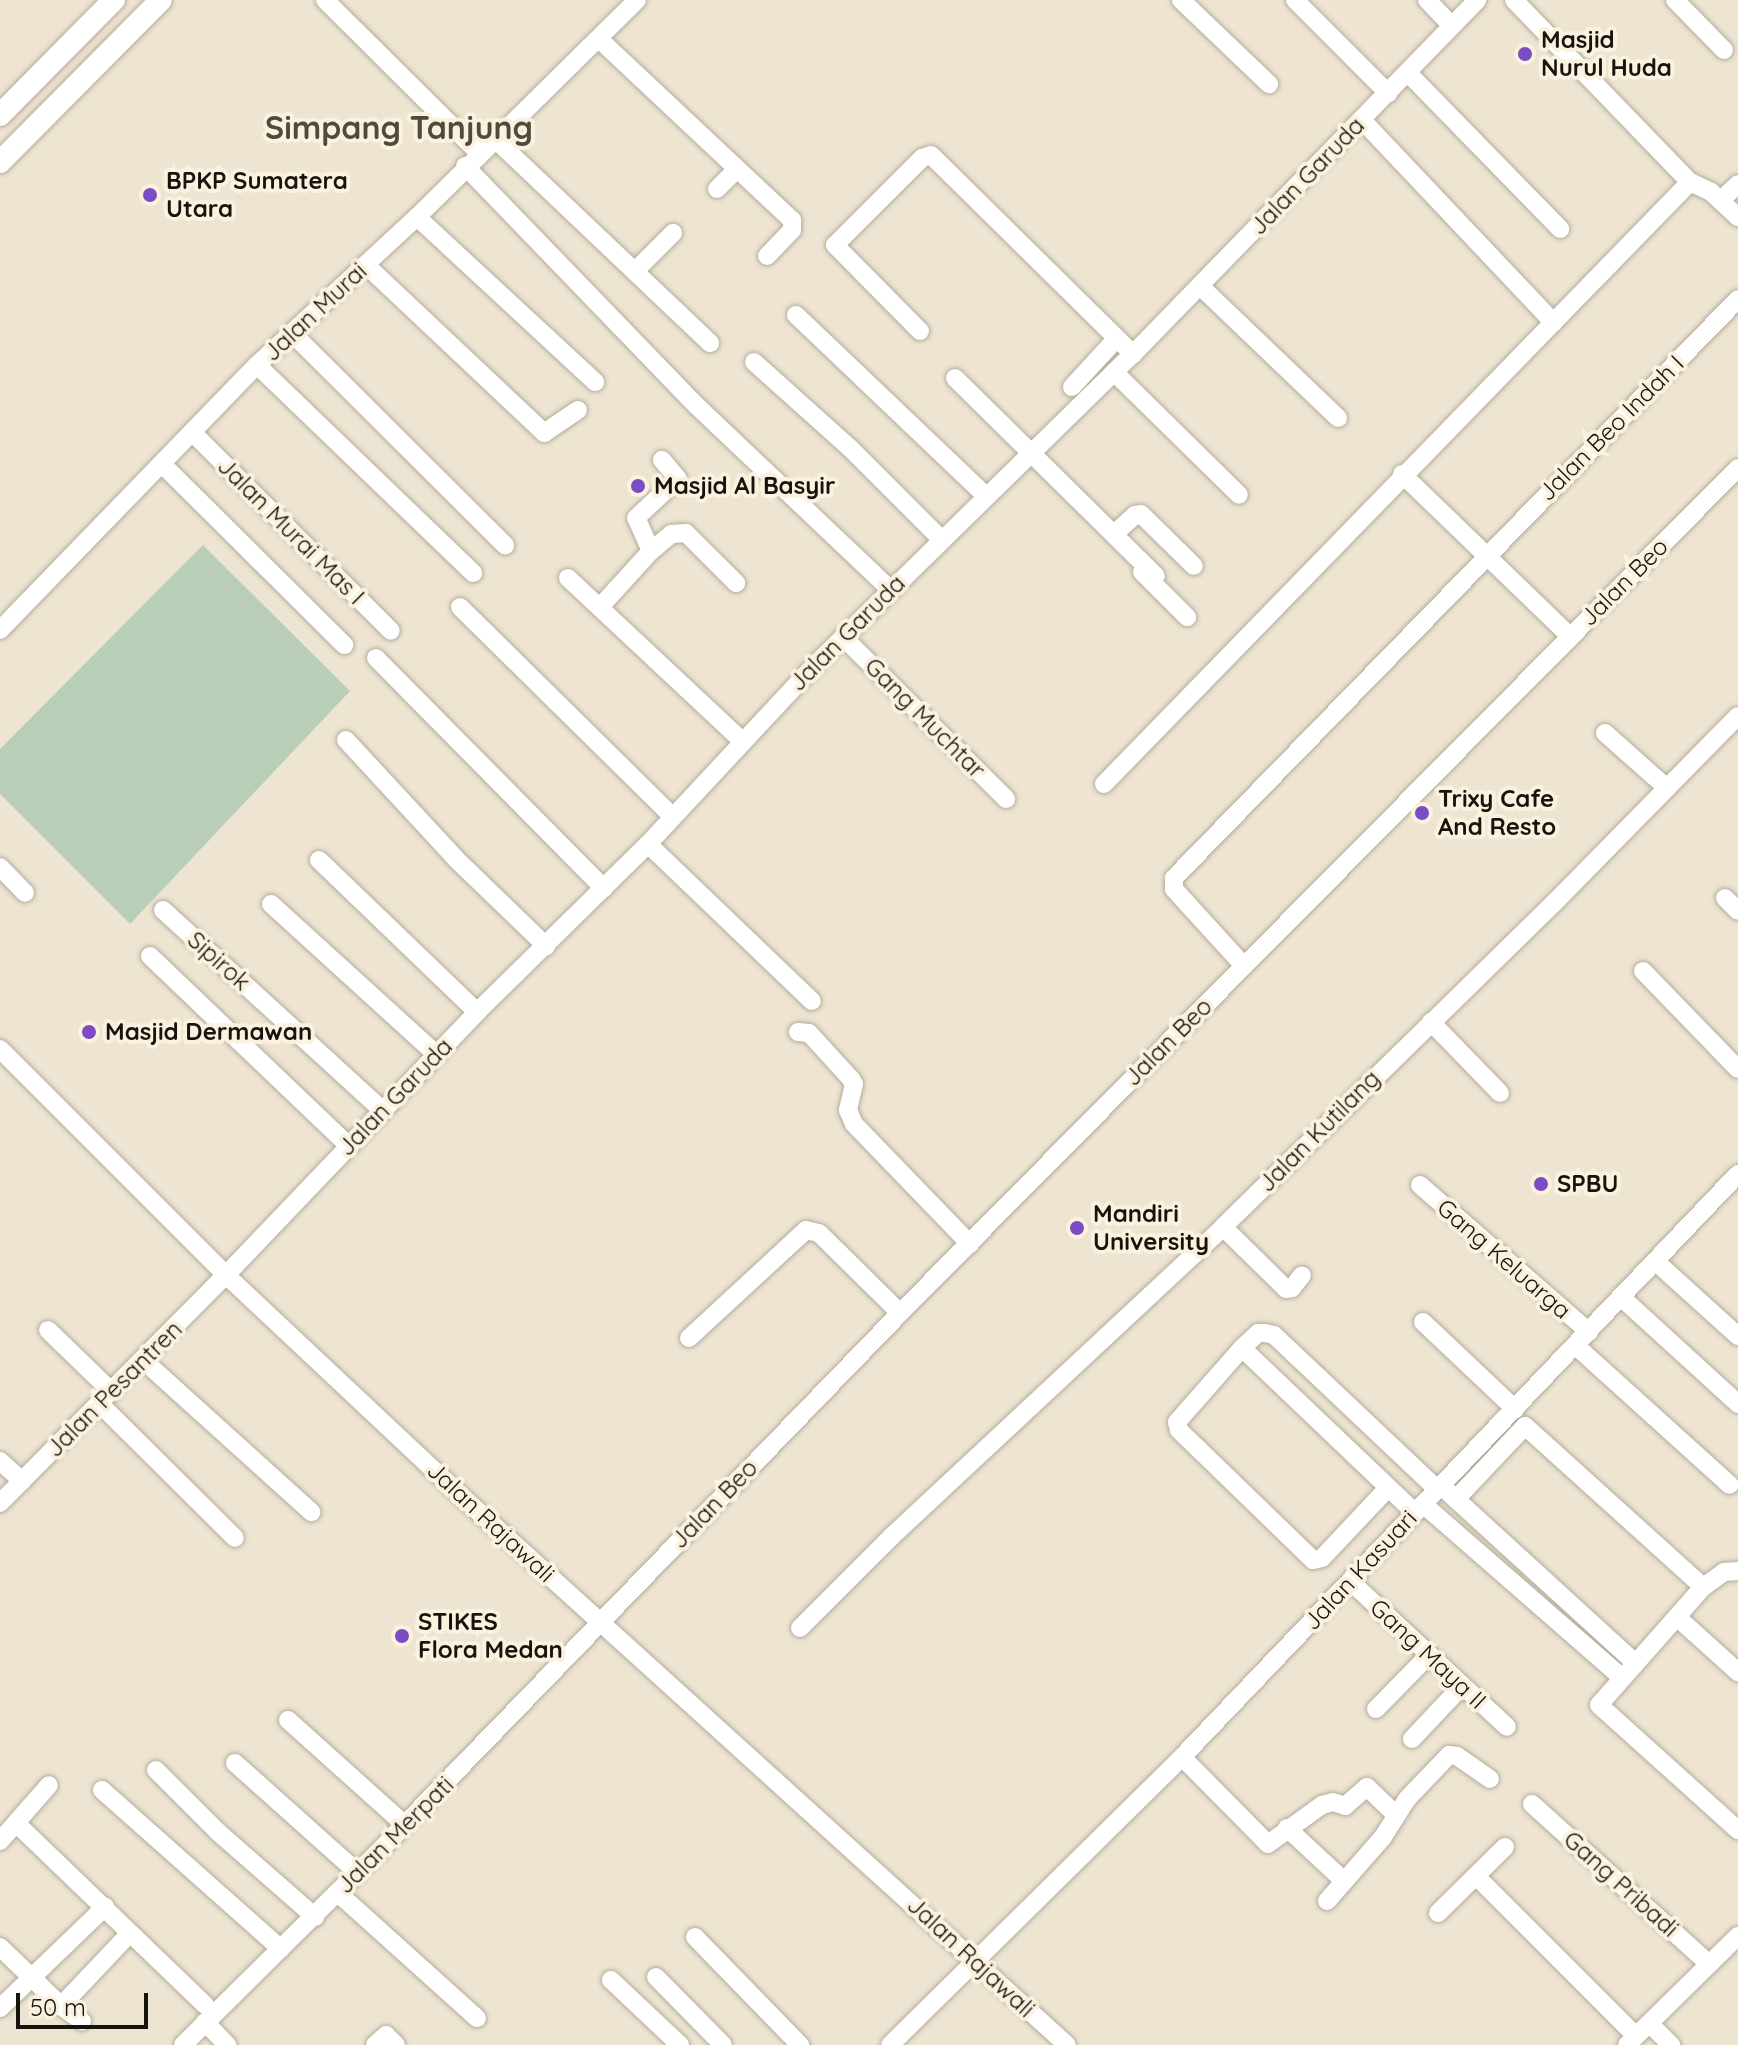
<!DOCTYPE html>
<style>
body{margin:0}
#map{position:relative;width:1738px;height:2045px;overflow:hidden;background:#ede4d2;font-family:Quicksand,sans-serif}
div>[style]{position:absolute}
.green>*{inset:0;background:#b8ceb6}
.roads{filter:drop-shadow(0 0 2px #b4ac9a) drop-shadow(0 0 2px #b4ac9a)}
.minor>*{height:18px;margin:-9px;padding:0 9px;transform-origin:9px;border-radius:9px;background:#fff}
.major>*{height:22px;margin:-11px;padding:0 11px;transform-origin:11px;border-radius:11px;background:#fff}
.dots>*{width:22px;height:22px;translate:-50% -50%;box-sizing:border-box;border:4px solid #faf1df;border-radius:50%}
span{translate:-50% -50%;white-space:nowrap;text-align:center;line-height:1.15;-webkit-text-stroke:8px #faf1df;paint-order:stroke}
.poi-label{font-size:24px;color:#17140e;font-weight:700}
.left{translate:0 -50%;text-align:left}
.street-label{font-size:24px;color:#17140e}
.district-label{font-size:32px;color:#514a3b;font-weight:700}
.scale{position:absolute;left:16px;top:1993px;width:132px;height:36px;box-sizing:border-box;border:4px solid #17140e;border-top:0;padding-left:10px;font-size:24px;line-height:28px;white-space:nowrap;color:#17140e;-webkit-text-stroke:6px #faf1df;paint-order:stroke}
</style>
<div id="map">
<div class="green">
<i style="clip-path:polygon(203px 545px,350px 691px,130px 924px,0 794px,0 749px)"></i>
</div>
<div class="roads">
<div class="minor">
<i style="left:325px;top:0;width:217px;rotate:44.8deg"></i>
<i style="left:1181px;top:0;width:122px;rotate:43.7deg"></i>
<i style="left:1295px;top:0;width:132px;rotate:45deg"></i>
<i style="left:1427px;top:0;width:36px;rotate:46deg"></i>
<i style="left:1514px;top:0;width:253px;rotate:46deg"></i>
<i style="left:1690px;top:182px;width:23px;rotate:25deg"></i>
<i style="left:1711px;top:192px;width:37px;rotate:43deg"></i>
<i style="left:1675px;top:0;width:70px;rotate:45.6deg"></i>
<i style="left:599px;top:39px;width:265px;rotate:43.2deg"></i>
<i style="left:792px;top:220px;width:10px;rotate:90deg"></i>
<i style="left:792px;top:230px;width:36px;rotate:134deg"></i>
<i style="left:1408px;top:73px;width:218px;rotate:45.7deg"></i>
<i style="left:1362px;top:120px;width:279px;rotate:46.6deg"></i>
<i style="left:494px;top:138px;width:298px;rotate:43.5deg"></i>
<i style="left:465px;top:166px;width:335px;rotate:46deg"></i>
<i style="left:698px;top:407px;width:265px;rotate:43.5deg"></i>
<i style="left:717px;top:189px;width:28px;rotate:-45deg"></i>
<i style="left:1721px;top:200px;width:23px;rotate:-43deg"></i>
<i style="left:417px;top:217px;width:243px;rotate:42.8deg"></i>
<i style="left:366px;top:265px;width:245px;rotate:43.3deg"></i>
<i style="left:544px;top:433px;width:41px;rotate:-34.1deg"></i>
<i style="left:635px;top:271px;width:54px;rotate:-45deg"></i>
<i style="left:1200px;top:286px;width:191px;rotate:43.7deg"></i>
<i style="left:796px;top:315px;width:262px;rotate:43.6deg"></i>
<i style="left:920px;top:331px;width:121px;rotate:-134.7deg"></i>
<i style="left:835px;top:245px;width:123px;rotate:-45deg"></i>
<i style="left:922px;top:158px;width:9px;rotate:-18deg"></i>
<i style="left:931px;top:155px;width:284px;rotate:44.6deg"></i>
<i style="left:292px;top:333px;width:301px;rotate:44.9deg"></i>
<i style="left:754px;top:362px;width:129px;rotate:41.9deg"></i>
<i style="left:850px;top:448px;width:129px;rotate:45deg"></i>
<i style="left:257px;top:365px;width:300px;rotate:43.9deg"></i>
<i style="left:1114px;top:372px;width:175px;rotate:44.5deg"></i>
<i style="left:955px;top:378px;width:282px;rotate:44.6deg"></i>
<i style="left:1072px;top:387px;width:65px;rotate:-47.5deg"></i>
<i style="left:192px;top:432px;width:281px;rotate:45deg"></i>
<i style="left:162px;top:464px;width:257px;rotate:44.8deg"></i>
<i style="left:1402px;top:474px;width:233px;rotate:44deg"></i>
<i style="left:1114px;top:534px;width:28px;rotate:-42deg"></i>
<i style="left:1135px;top:515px;width:6px;rotate:-9deg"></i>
<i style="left:1141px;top:514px;width:74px;rotate:44.5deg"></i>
<i style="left:651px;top:551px;width:36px;rotate:-114deg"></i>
<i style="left:636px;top:518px;width:57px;rotate:-42.9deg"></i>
<i style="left:678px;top:479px;width:25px;rotate:-130deg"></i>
<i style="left:1142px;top:572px;width:64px;rotate:45deg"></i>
<i style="left:568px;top:578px;width:240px;rotate:43.1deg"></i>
<i style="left:460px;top:607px;width:299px;rotate:44.6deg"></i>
<i style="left:600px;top:607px;width:76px;rotate:-47.7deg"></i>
<i style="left:651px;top:551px;width:26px;rotate:-40deg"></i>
<i style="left:671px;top:534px;width:15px;rotate:-4deg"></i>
<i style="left:686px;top:533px;width:71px;rotate:45deg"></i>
<i style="left:0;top:630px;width:369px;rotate:-45.9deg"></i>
<i style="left:257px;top:365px;width:218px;rotate:-42.8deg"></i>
<i style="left:417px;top:217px;width:309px;rotate:-44.6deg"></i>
<i style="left:843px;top:637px;width:230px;rotate:44.8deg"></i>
<i style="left:376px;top:658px;width:324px;rotate:45.3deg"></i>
<i style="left:1605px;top:733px;width:83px;rotate:41.6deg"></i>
<i style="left:346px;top:740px;width:163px;rotate:47.2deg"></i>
<i style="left:457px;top:860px;width:124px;rotate:44deg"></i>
<i style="left:1104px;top:784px;width:840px;rotate:-45.77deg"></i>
<i style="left:648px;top:844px;width:227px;rotate:43.8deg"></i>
<i style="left:319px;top:860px;width:219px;rotate:43.9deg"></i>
<i style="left:0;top:867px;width:36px;rotate:46deg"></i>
<i style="left:1725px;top:898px;width:18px;rotate:45deg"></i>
<i style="left:271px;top:904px;width:224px;rotate:42.3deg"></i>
<i style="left:163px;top:910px;width:297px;rotate:42.4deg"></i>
<i style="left:150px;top:956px;width:274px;rotate:43.7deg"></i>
<i style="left:1244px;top:966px;width:104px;rotate:-132.3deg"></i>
<i style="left:1174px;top:889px;width:11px;rotate:-90deg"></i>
<i style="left:1174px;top:878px;width:808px;rotate:-45.75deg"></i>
<i style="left:1643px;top:971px;width:136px;rotate:45.9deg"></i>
<i style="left:1431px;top:1022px;width:99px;rotate:45.8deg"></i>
<i style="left:798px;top:1032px;width:11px;rotate:5deg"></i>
<i style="left:809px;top:1033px;width:62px;rotate:47.6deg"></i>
<i style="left:851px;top:1079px;width:6px;rotate:59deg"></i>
<i style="left:854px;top:1084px;width:27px;rotate:103deg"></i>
<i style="left:848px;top:1110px;width:15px;rotate:67deg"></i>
<i style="left:854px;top:1124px;width:167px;rotate:46deg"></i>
<i style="left:0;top:1049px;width:320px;rotate:45deg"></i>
<i style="left:226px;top:1275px;width:336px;rotate:43.2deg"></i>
<i style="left:471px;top:1505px;width:804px;rotate:42.18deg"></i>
<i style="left:1420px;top:1185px;width:224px;rotate:41deg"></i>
<i style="left:1223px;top:1227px;width:88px;rotate:44.5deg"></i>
<i style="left:1286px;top:1289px;width:6px;rotate:-9deg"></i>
<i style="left:1292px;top:1288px;width:16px;rotate:-52deg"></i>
<i style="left:1655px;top:1261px;width:112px;rotate:42.1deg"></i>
<i style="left:1621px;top:1297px;width:159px;rotate:42.4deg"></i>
<i style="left:1423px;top:1322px;width:127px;rotate:43.4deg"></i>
<i style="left:48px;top:1330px;width:89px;rotate:44.1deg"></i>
<i style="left:689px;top:1338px;width:159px;rotate:-42.7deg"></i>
<i style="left:806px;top:1230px;width:13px;rotate:13deg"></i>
<i style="left:819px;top:1233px;width:114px;rotate:44.6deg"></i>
<i style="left:1576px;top:1346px;width:207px;rotate:42.1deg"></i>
<i style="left:1242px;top:1348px;width:238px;rotate:43.6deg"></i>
<i style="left:143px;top:1360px;width:227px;rotate:42.1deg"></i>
<i style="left:100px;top:1404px;width:190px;rotate:44.8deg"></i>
<i style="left:0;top:1461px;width:30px;rotate:42deg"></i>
<i style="left:1388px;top:1488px;width:96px;rotate:133.3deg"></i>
<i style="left:1322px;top:1558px;width:9px;rotate:167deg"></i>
<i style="left:1313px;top:1560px;width:187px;rotate:-135.9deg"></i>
<i style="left:1179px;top:1430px;width:8px;rotate:-104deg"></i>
<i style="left:1177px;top:1422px;width:98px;rotate:-48.7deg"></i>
<i style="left:1242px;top:1348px;width:22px;rotate:-43deg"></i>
<i style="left:1258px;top:1333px;width:7px"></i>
<i style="left:1265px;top:1333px;width:9px;rotate:13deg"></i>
<i style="left:1274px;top:1335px;width:224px;rotate:43.4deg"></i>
<i style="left:1448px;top:1492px;width:253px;rotate:42.4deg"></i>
<i style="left:1456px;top:1499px;width:100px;rotate:-46.6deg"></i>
<i style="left:1525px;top:1426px;width:240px;rotate:42.1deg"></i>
<i style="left:0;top:1503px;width:321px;rotate:-45.3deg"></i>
<i style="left:226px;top:1275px;width:364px;rotate:-46.3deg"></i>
<i style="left:477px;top:1012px;width:240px;rotate:-44.5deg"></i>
<i style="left:648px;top:844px;width:245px;rotate:-47deg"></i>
<i style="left:815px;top:665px;width:445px;rotate:-44.4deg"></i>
<i style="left:1133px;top:354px;width:494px;rotate:-45.8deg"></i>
<i style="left:1423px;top:1504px;width:263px;rotate:41.1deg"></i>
<i style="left:1738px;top:1571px;width:14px;rotate:176deg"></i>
<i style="left:1724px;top:1572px;width:26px;rotate:144deg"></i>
<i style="left:1703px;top:1587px;width:157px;rotate:131.4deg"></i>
<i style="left:1599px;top:1705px;width:187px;rotate:42deg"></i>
<i style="left:1350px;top:1581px;width:214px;rotate:42.9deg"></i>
<i style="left:1678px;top:1618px;width:81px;rotate:42deg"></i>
<i style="left:800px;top:1628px;width:129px;rotate:-45deg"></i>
<i style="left:891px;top:1537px;width:454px;rotate:-43deg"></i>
<i style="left:1223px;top:1227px;width:463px;rotate:-44.4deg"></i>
<i style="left:1554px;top:903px;width:262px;rotate:-45.5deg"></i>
<i style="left:1376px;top:1709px;width:76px;rotate:-45.5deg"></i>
<i style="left:288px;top:1720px;width:157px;rotate:41.9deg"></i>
<i style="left:1412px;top:1739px;width:73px;rotate:-46.7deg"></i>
<i style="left:1182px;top:1757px;width:122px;rotate:45.3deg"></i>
<i style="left:1268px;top:1844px;width:67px;rotate:-35.8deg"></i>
<i style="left:1322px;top:1805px;width:11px;rotate:-15deg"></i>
<i style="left:1333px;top:1802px;width:13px;rotate:18deg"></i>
<i style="left:1345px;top:1806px;width:29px;rotate:-41deg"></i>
<i style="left:1367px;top:1787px;width:40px;rotate:44deg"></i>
<i style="left:235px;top:1763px;width:165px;rotate:41.8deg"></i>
<i style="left:156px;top:1770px;width:88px;rotate:45deg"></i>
<i style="left:218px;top:1832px;width:129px;rotate:41.2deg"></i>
<i style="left:102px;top:1790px;width:239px;rotate:41.6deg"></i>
<i style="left:1532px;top:1804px;width:239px;rotate:42.1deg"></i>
<i style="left:17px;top:1824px;width:261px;rotate:43.9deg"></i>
<i style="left:1287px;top:1828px;width:78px;rotate:42.9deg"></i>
<i style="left:0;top:1841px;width:74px;rotate:-48.8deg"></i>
<i style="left:1476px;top:1876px;width:226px;rotate:45deg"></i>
<i style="left:338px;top:1893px;width:187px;rotate:42deg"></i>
<i style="left:1327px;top:1901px;width:85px;rotate:-48.8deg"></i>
<i style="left:1383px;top:1837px;width:45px;rotate:-57.7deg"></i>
<i style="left:1407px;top:1799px;width:61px;rotate:-46.3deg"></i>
<i style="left:1449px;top:1755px;width:8px;rotate:7deg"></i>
<i style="left:1457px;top:1756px;width:40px;rotate:34.9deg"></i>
<i style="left:1438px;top:1913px;width:94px;rotate:-44.6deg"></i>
<i style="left:695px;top:1937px;width:151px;rotate:45.8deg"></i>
<i style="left:0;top:1947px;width:85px;rotate:44deg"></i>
<i style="left:61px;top:2006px;width:26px;rotate:36deg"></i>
<i style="left:656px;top:1977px;width:95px;rotate:45.4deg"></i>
<i style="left:611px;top:1980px;width:95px;rotate:43.3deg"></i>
<i style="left:61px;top:2006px;width:100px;rotate:-46.6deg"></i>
<i style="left:0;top:2008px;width:146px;rotate:-43.9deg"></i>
<i style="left:205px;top:2022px;width:32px;rotate:46deg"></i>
<i style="left:1650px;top:2024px;width:30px;rotate:45deg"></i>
<i style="left:183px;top:2045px;width:280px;rotate:-44.7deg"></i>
<i style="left:382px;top:1848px;width:745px;rotate:-45.92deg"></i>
<i style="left:900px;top:1313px;width:1190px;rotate:-45.24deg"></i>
<i style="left:375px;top:2045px;width:15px;rotate:-42deg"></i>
<i style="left:386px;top:2035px;width:14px;rotate:45deg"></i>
<i style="left:890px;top:2045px;width:410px;rotate:-44.6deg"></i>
<i style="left:1182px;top:1757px;width:806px;rotate:-46.36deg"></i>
<i style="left:1627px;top:2045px;width:156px;rotate:-44.5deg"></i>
</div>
<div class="major">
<i style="left:0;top:115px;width:162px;rotate:-45.3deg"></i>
<i style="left:0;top:162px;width:228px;rotate:-45.2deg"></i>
</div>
</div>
<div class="dots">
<i style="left:1525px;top:54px;background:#7c4cc4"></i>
<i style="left:150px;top:195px;background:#7c4cc4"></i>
<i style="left:638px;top:486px;background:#7c4cc4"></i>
<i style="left:1422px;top:813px;background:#7c4cc4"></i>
<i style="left:89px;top:1032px;background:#7c4cc4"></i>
<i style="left:1541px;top:1184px;background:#7c4cc4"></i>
<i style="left:1077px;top:1228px;background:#7c4cc4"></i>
<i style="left:402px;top:1636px;background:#7c4cc4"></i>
</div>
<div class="poi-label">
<span class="left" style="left:1541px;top:54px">Masjid<br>Nurul Huda</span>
<span class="left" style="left:166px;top:195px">BPKP Sumatera<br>Utara</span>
<span class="left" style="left:654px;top:486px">Masjid Al Basyir</span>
<span class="left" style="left:1438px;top:813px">Trixy Cafe<br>And Resto</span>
<span class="left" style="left:105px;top:1032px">Masjid Dermawan</span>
<span class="left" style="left:1557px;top:1184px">SPBU</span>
<span class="left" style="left:1093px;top:1228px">Mandiri<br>University</span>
<span class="left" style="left:418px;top:1636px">STIKES<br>Flora Medan</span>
</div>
<div class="street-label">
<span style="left:1307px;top:176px;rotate:-46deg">Jalan Garuda</span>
<span style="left:315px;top:312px;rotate:-43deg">Jalan Murai</span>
<span style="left:1611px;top:428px;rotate:-45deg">Jalan Beo Indah I</span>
<span style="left:291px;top:531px;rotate:45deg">Jalan Murai Mas I</span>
<span style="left:1624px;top:582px;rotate:-45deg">Jalan Beo</span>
<span style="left:847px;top:633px;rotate:-45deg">Jalan Garuda</span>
<span style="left:925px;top:718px;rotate:45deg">Gang Muchtar</span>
<span style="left:219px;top:961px;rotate:42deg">Sipirok</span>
<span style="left:1168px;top:1042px;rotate:-45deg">Jalan Beo</span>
<span style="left:395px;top:1097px;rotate:-46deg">Jalan Garuda</span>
<span style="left:1319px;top:1131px;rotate:-45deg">Jalan Kutilang</span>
<span style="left:1504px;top:1259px;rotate:41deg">Gang Keluarga</span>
<span style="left:114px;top:1389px;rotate:-45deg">Jalan Pesantren</span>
<span style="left:714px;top:1504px;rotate:-46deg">Jalan Beo</span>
<span style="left:491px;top:1522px;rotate:43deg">Jalan Rajawali</span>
<span style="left:1360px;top:1570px;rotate:-47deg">Jalan Kasuari</span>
<span style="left:1428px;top:1654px;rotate:43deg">Gang Maya II</span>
<span style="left:395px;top:1835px;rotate:-45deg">Jalan Merpati</span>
<span style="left:1621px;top:1884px;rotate:42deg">Gang Pribadi</span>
<span style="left:971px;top:1957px;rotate:43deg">Jalan Rajawali</span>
</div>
<div class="district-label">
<span style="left:399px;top:127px">Simpang Tanjung</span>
</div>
<div class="scale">50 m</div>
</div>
